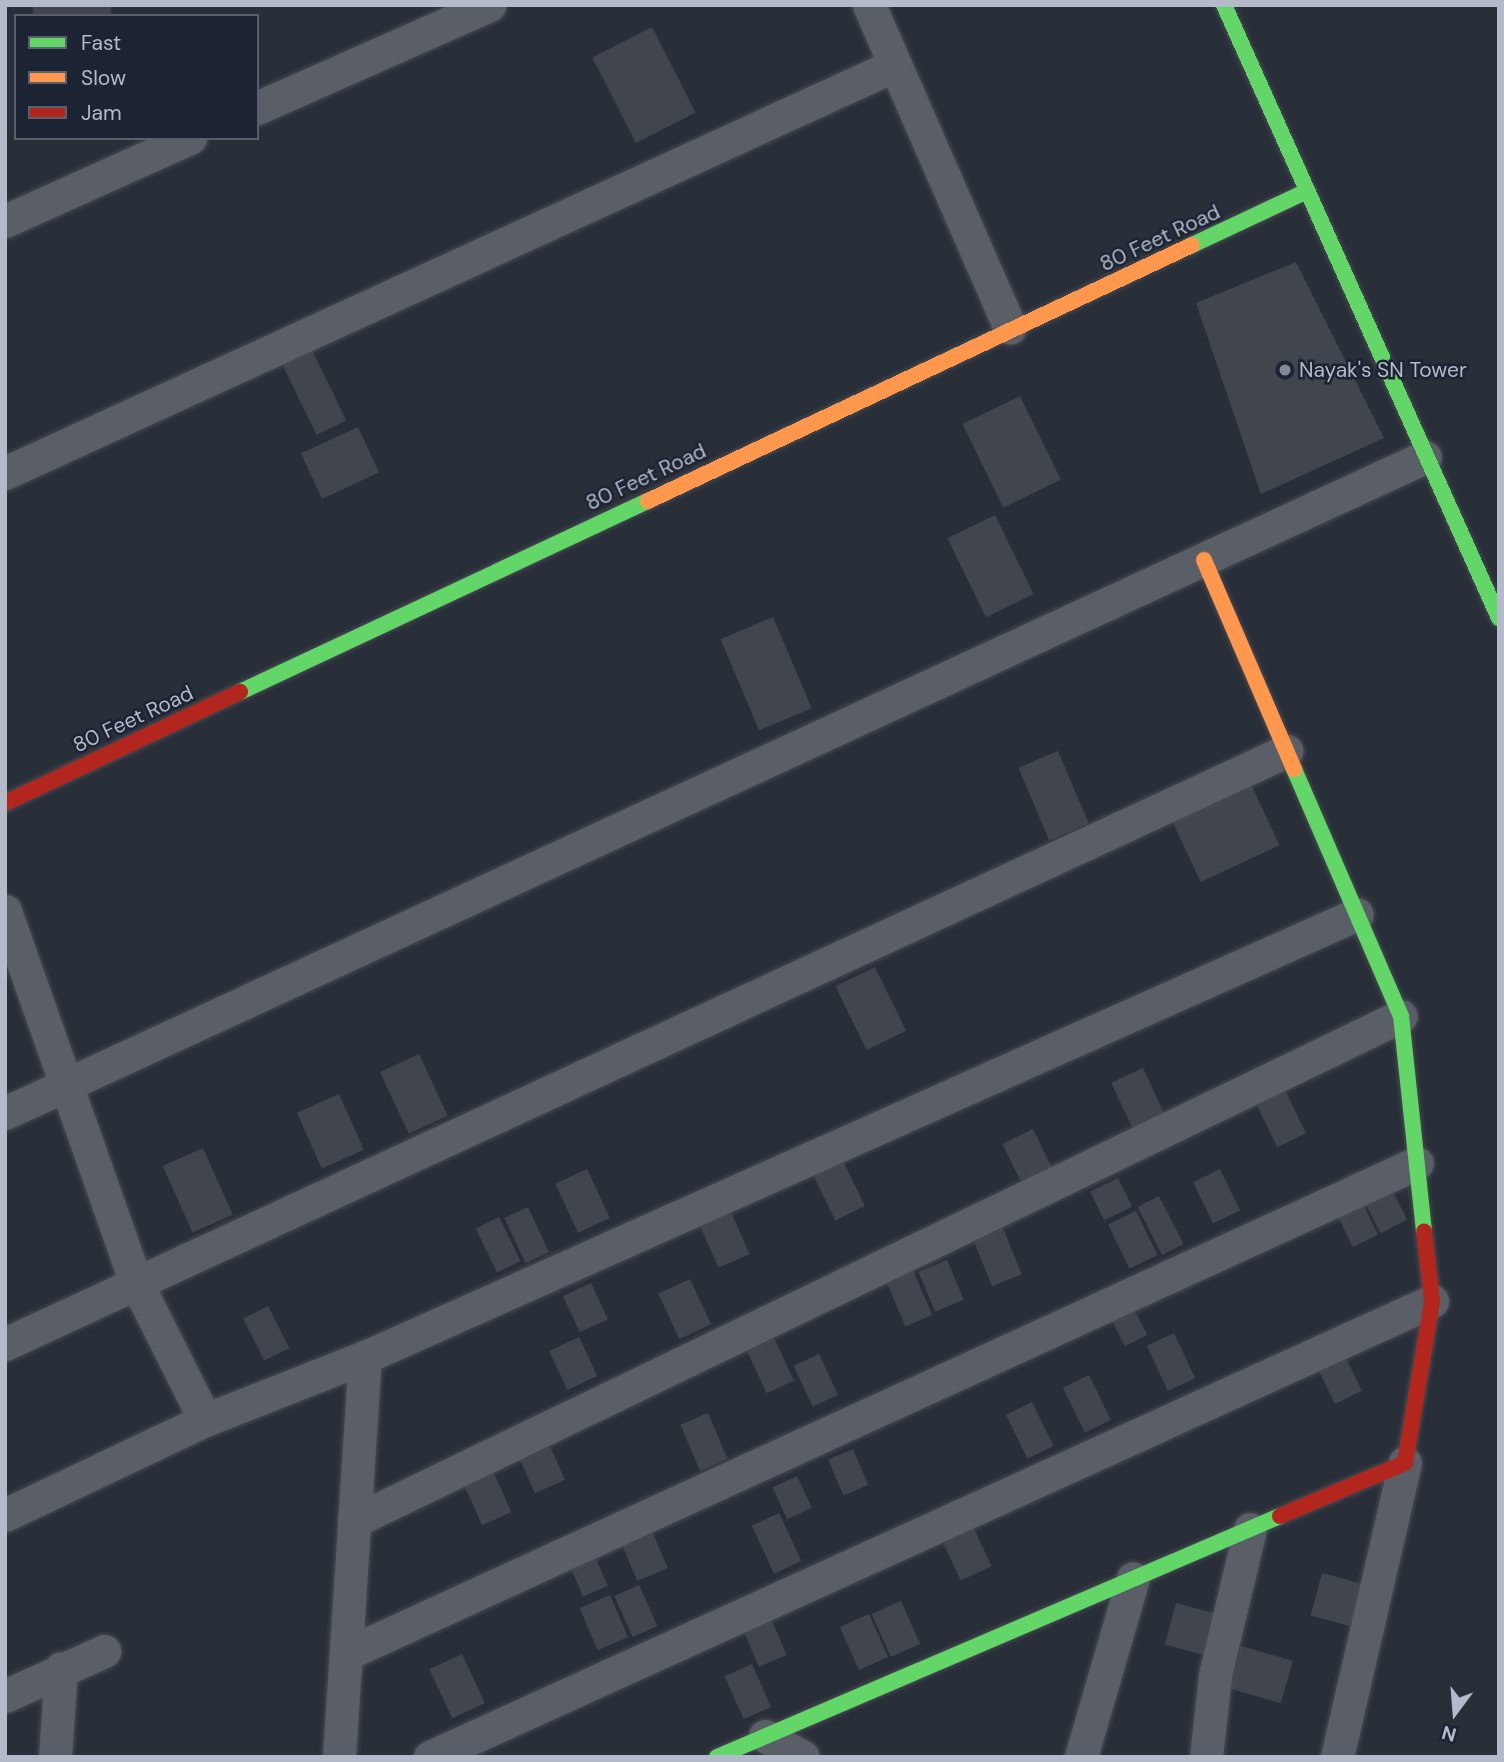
<!DOCTYPE html>
<style>
body{margin:0}
#map{position:relative;width:1504px;height:1762px;overflow:hidden;background:#292f39;font-family:"DM Sans",sans-serif}
div>[style]{position:absolute}
.building>*{inset:0;background:#41464e;transform-origin:0 0}
.roads{filter:drop-shadow(0 0 2px #464a51) drop-shadow(0 0 2px #464a51)}
.street>*{height:33px;margin:-16.5px;padding:0 16.5px;transform-origin:16.5px;border-radius:16.5px;background:#5a5e66}
.fast>*{height:16px;margin:-8px;padding:0 8px;transform-origin:8px;border-radius:8px;background:#63d668}
.slow>*{height:16px;margin:-8px;padding:0 8px;transform-origin:8px;border-radius:8px;background:#ff974d}
.jam>*{height:16px;margin:-8px;padding:0 8px;transform-origin:8px;border-radius:8px;background:#b3261e}
.dots>*{width:19px;height:19px;translate:-50% -50%;box-sizing:border-box;border:4px solid #1c2434;border-radius:50%}
span{translate:-50% -50%;white-space:nowrap;text-align:center;line-height:1.15;-webkit-text-stroke:5px #1c2434;paint-order:stroke}
.street-label{font-size:21px;color:#b3baca}
.poi-label{font-size:21px;color:#b3baca}
.left{translate:0 -50%;text-align:left}
.frame{position:absolute;inset:0;border:7px solid #b3baca;pointer-events:none}
.legend{position:absolute;left:14px;top:14px;width:245px;height:126px;box-sizing:border-box;background:#1c2434;border:2px solid #586070;margin:0;padding:9px 12px;list-style:none;font-size:21px;color:#b3baca}
.legend li{display:flex;align-items:center;gap:14px;height:35px}
.legend b{width:35px;border:2px solid #586070}
.north{position:absolute;left:1420px;top:1678px;width:70px;height:70px;-webkit-text-stroke:5px #1c2434;paint-order:stroke;rotate:196deg;font-size:19px;font-weight:700;line-height:28px;text-align:center;color:#b3baca}
.north::after{content:'';display:block;margin:auto;width:24px;height:32px;background:#b3baca;clip-path:polygon(50% 0,100% 100%,50% 72%,0 100%)}
</style>
<div id="map">
<div class="building">
<i style="left:33px;top:5px;width:78px;height:12px"></i>
<i style="left:652px;top:27px;width:96px;height:67px;rotate:63deg"></i>
<i style="clip-path:polygon(1296px 262px,1384px 438px,1261px 494px,1196px 303px)"></i>
<i style="left:309px;top:344px;width:85px;height:33px;rotate:64deg"></i>
<i style="left:1020px;top:396px;width:93px;height:64px;rotate:64deg"></i>
<i style="left:358px;top:427px;width:50px;height:63px;rotate:65deg"></i>
<i style="left:995px;top:515px;width:88px;height:53px;rotate:64deg"></i>
<i style="left:773px;top:617px;width:99px;height:57px;rotate:67deg"></i>
<i style="left:1058px;top:751px;width:79px;height:43px;rotate:67deg"></i>
<i style="left:1249px;top:780px;width:72px;height:87px;rotate:65deg"></i>
<i style="left:875px;top:967px;width:71px;height:44px;rotate:64deg"></i>
<i style="left:419px;top:1054px;width:68px;height:43px;rotate:65deg"></i>
<i style="left:1143px;top:1068px;width:52px;height:35px;rotate:65deg"></i>
<i style="left:1285px;top:1090px;width:48px;height:32px;rotate:64deg"></i>
<i style="left:339px;top:1094px;width:61px;height:46px;rotate:66deg"></i>
<i style="left:1033px;top:1129px;width:48px;height:34px;rotate:64deg"></i>
<i style="left:203px;top:1148px;width:73px;height:44px;rotate:66deg"></i>
<i style="left:843px;top:1161px;width:50px;height:33px;rotate:64deg"></i>
<i style="left:587px;top:1169px;width:54px;height:35px;rotate:65deg"></i>
<i style="left:1220px;top:1169px;width:46px;height:30px;rotate:64deg"></i>
<i style="left:1118px;top:1178px;width:32px;height:31px;rotate:64deg"></i>
<i style="left:1389px;top:1184px;width:40px;height:30px;rotate:63deg"></i>
<i style="left:1159px;top:1196px;width:54px;height:24px;rotate:63deg"></i>
<i style="left:1360px;top:1198px;width:41px;height:28px;rotate:64deg"></i>
<i style="left:528px;top:1207px;width:50px;height:26px;rotate:65deg"></i>
<i style="left:1136px;top:1211px;width:49px;height:31px;rotate:64deg"></i>
<i style="left:731px;top:1212px;width:46px;height:34px;rotate:66deg"></i>
<i style="left:499px;top:1217px;width:49px;height:26px;rotate:64deg"></i>
<i style="left:1003px;top:1228px;width:50px;height:32px;rotate:68deg"></i>
<i style="left:947px;top:1260px;width:43px;height:31px;rotate:67deg"></i>
<i style="left:913px;top:1270px;width:49px;height:29px;rotate:67deg"></i>
<i style="left:690px;top:1279px;width:50px;height:35px;rotate:65deg"></i>
<i style="left:591px;top:1283px;width:40px;height:31px;rotate:65deg"></i>
<i style="left:268px;top:1306px;width:47px;height:28px;rotate:63deg"></i>
<i style="left:1134px;top:1309px;width:29px;height:25px;rotate:63deg"></i>
<i style="left:1174px;top:1333px;width:50px;height:30px;rotate:65deg"></i>
<i style="left:579px;top:1337px;width:43px;height:33px;rotate:65deg"></i>
<i style="left:774px;top:1338px;width:47px;height:30px;rotate:65deg"></i>
<i style="left:819px;top:1354px;width:45px;height:28px;rotate:65deg"></i>
<i style="left:1344px;top:1354px;width:41px;height:30px;rotate:64deg"></i>
<i style="left:1089px;top:1375px;width:50px;height:29px;rotate:64deg"></i>
<i style="left:1032px;top:1402px;width:49px;height:29px;rotate:64deg"></i>
<i style="left:708px;top:1413px;width:50px;height:30px;rotate:67deg"></i>
<i style="left:550px;top:1446px;width:37px;height:33px;rotate:66deg"></i>
<i style="left:853px;top:1449px;width:39px;height:27px;rotate:67deg"></i>
<i style="left:493px;top:1471px;width:45px;height:32px;rotate:66deg"></i>
<i style="left:797px;top:1476px;width:35px;height:27px;rotate:65deg"></i>
<i style="left:779px;top:1513px;width:53px;height:30px;rotate:65deg"></i>
<i style="left:970px;top:1520px;width:51px;height:34px;rotate:65deg"></i>
<i style="left:649px;top:1524px;width:48px;height:33px;rotate:67deg"></i>
<i style="left:592px;top:1550px;width:39px;height:27px;rotate:66deg"></i>
<i style="left:1322px;top:1573px;width:47px;height:44px;rotate:15deg"></i>
<i style="left:639px;top:1585px;width:45px;height:27px;rotate:66deg"></i>
<i style="left:610px;top:1595px;width:46px;height:33px;rotate:67deg"></i>
<i style="left:901px;top:1601px;width:47px;height:32px;rotate:66deg"></i>
<i style="left:1176px;top:1603px;width:42px;height:43px;rotate:15deg"></i>
<i style="left:767px;top:1609px;width:50px;height:30px;rotate:67deg"></i>
<i style="left:869px;top:1614px;width:47px;height:32px;rotate:66deg"></i>
<i style="left:1241px;top:1646px;width:54px;height:44px;rotate:16deg"></i>
<i style="left:462px;top:1654px;width:54px;height:36px;rotate:65deg"></i>
<i style="left:752px;top:1664px;width:47px;height:30px;rotate:66deg"></i>
</div>
<div class="roads">
<div class="street">
<i style="left:869px;top:5px;width:352px;rotate:66.4deg"></i>
<i style="left:257px;top:108px;width:254px;rotate:-23.9deg"></i>
<i style="left:5px;top:221px;width:203px;rotate:-24.2deg"></i>
<i style="left:5px;top:473px;width:979px;rotate:-24.63deg"></i>
<i style="left:5px;top:911px;width:393px;rotate:70.6deg"></i>
<i style="left:136px;top:1282px;width:154px;rotate:63.4deg"></i>
<i style="left:205px;top:1420px;width:221px;rotate:154.6deg"></i>
<i style="left:5px;top:1113px;width:1564px;rotate:-24.8deg"></i>
<i style="left:5px;top:1344px;width:1412px;rotate:-24.84deg"></i>
<i style="left:205px;top:1420px;width:172px;rotate:-21.5deg"></i>
<i style="left:365px;top:1357px;width:1086px;rotate:-24.06deg"></i>
<i style="left:354px;top:1521px;width:1162px;rotate:-25.75deg"></i>
<i style="left:346px;top:1654px;width:1178px;rotate:-24.63deg"></i>
<i style="left:5px;top:1696px;width:109px;rotate:-24.4deg"></i>
<i style="left:765px;top:1736px;width:43px;rotate:28.9deg"></i>
<i style="left:55px;top:1757px;width:89px;rotate:-86.1deg"></i>
<i style="left:339px;top:1757px;width:401px;rotate:-86.3deg"></i>
<i style="left:430px;top:1757px;width:1101px;rotate:-24.47deg"></i>
<i style="left:1081px;top:1757px;width:186px;rotate:-73.8deg"></i>
<i style="left:1206px;top:1757px;width:82px;rotate:-83.7deg"></i>
<i style="left:1215px;top:1675px;width:150px;rotate:-76.5deg"></i>
<i style="left:1337px;top:1757px;width:302px;rotate:-77deg"></i>
</div>
<div class="fast">
<i style="left:1224px;top:5px;width:672px;rotate:65.84deg"></i>
<i style="left:1192px;top:245px;width:125px;rotate:-25.1deg"></i>
<i style="left:240px;top:692px;width:450px;rotate:-25.1deg"></i>
<i style="left:1294px;top:769px;width:269px;rotate:66.6deg"></i>
<i style="left:1401px;top:1016px;width:216px;rotate:83.9deg"></i>
<i style="left:717px;top:1757px;width:612px;rotate:-23.17deg"></i>
</div>
<div class="slow">
<i style="left:648px;top:501px;width:601px;rotate:-25.2deg"></i>
<i style="left:1204px;top:560px;width:228px;rotate:66.7deg"></i>
</div>
<div class="jam">
<i style="left:5px;top:803px;width:260px;rotate:-25.3deg"></i>
<i style="left:1280px;top:1516px;width:136px;rotate:-23deg"></i>
<i style="left:1405px;top:1463px;width:164px;rotate:-80.5deg"></i>
<i style="left:1432px;top:1301px;width:70px;rotate:-96.5deg"></i>
</div>
</div>
<div class="dots">
<i style="left:1285px;top:370px;background:#838997"></i>
</div>
<div class="street-label">
<span style="left:1160px;top:238px;rotate:-25deg">80 Feet Road</span>
<span style="left:646px;top:477px;rotate:-25deg">80 Feet Road</span>
<span style="left:133px;top:719px;rotate:-25deg">80 Feet Road</span>
</div>
<div class="poi-label">
<span class="left" style="left:1299px;top:370px">Nayak's SN Tower</span>
</div>
<div class="frame"></div>
<ul class="legend">
<li><b style="height:9px;background:#63d668"></b>Fast</li>
<li><b style="height:9px;background:#ff974d"></b>Slow</li>
<li><b style="height:9px;background:#b3261e"></b>Jam</li>
</ul>
<div class="north">N</div>
</div>
